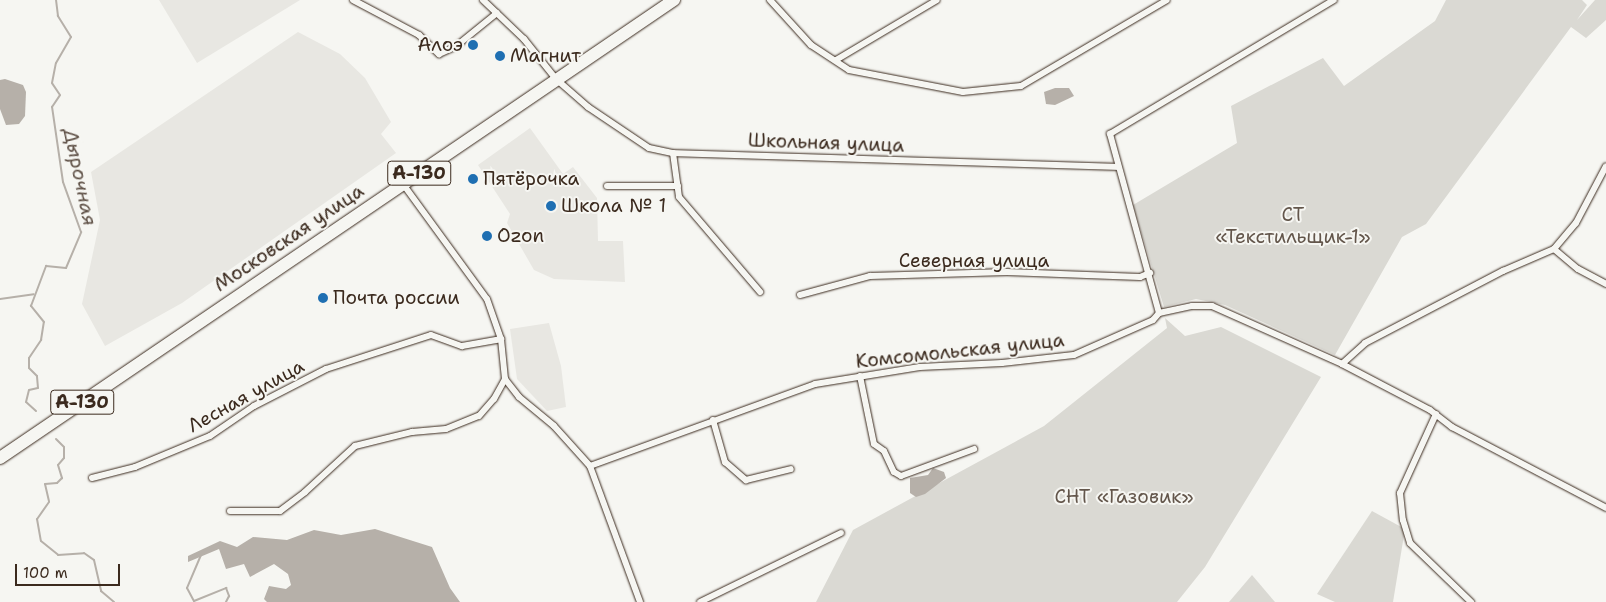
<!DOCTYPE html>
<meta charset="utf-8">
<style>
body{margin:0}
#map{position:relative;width:1606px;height:602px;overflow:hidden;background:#f6f6f2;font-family:"Shantell Sans",sans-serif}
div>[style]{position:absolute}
.built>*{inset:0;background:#e8e7e2}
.green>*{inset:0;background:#dad9d3}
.water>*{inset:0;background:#b6b0a9}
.stream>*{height:2px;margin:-1px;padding:0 1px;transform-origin:1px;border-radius:1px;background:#b6b0a9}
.roads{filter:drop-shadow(0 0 1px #3b2a1e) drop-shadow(0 0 1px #3b2a1e)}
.street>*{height:6px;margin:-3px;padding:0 3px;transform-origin:3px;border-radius:3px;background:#f6f6f2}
.highway>*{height:12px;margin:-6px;padding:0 6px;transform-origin:6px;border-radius:6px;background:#f6f6f2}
.dots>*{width:14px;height:14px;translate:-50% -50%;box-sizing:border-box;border:2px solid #f6f6f2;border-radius:50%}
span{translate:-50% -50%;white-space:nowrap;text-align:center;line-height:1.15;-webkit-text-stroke:4px #f6f6f2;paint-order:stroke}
.shield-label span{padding:1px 4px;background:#f6f6f2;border:1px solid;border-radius:4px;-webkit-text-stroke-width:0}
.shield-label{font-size:18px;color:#3b2a1e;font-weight:700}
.poi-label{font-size:19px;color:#3b2a1e}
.right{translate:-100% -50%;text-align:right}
.left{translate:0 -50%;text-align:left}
.street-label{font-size:19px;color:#3b2a1e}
.park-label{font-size:19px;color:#63564b}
.water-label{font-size:20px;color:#605248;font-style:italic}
.scale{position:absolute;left:15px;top:564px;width:105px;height:22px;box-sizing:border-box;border:2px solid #3b2a1e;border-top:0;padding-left:6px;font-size:15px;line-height:18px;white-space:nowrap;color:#3b2a1e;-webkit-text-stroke:4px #f6f6f2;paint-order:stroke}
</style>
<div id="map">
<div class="built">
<i style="clip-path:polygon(159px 0,300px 0,197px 63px)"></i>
<i style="clip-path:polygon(298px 32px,340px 54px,365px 78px,391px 122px,381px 134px,396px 153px,182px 303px,105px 346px,82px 304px,100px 220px,91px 172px)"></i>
<i style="clip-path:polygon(530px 128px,563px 174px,573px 167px,597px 198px,598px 241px,623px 241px,625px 282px,554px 279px,534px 270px,507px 223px,510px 214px,478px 165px)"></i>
<i style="clip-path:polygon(549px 323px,561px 366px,566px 407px,547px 411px,517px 379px,510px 329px)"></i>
</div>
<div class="green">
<i style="clip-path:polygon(1446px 0,1582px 0,1587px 5px,1577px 20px,1595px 0,1606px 0,1606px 20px,1586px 38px,1571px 27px,1426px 224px,1402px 237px,1335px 355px,1225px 305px,1196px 299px,1164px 307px,1133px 205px,1237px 143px,1231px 106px,1323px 58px,1344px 86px,1435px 21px)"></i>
<i style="clip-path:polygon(1165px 318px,1185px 336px,1221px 327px,1321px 377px,1205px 567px,1177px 602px,816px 602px,853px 530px,1044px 426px,1167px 328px)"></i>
<i style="clip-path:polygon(1372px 511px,1405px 529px,1393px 602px,1335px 602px,1317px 594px)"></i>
<i style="clip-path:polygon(1252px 575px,1275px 602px,1229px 602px)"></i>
</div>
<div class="water">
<i style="clip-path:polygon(5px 79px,23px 85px,26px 92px,25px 116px,19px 124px,6px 125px,0 109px,0 80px)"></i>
<i style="clip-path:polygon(1055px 88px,1069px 88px,1074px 96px,1055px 105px,1046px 104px,1044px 92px)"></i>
<i style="clip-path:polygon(933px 468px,944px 472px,946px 478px,925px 494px,916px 497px,910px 493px,910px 478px,928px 475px)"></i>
<i style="clip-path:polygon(375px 529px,432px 547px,450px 588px,460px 602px,267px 602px,264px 599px,269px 586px,286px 589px,291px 585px,288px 574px,274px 564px,250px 577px,244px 564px,226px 569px,219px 549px,188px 562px,188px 556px,220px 541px,237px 547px,253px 537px,287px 540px,314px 530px,341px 535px)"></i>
</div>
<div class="stream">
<i style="left:0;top:299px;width:34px;rotate:-8deg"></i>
<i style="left:36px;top:411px;width:13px;rotate:-138deg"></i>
<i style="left:26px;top:402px;width:12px;rotate:-76deg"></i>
<i style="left:29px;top:390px;width:9px;rotate:-13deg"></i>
<i style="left:38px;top:388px;width:12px;rotate:-95deg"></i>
<i style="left:37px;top:376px;width:11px;rotate:-135deg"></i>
<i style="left:29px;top:368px;width:10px;rotate:-90deg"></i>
<i style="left:29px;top:358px;width:22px;rotate:-56deg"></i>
<i style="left:41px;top:340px;width:18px;rotate:-81deg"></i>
<i style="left:44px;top:322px;width:21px;rotate:-129deg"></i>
<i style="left:31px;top:306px;width:43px;rotate:-69.4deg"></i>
<i style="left:46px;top:266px;width:20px;rotate:6deg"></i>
<i style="left:66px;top:268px;width:39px;rotate:-67deg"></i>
<i style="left:81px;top:232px;width:53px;rotate:-109.8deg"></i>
<i style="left:63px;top:182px;width:76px;rotate:-98.3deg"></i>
<i style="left:52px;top:107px;width:14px;rotate:-56deg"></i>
<i style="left:60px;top:95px;width:14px;rotate:-124deg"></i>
<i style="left:52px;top:83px;width:20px;rotate:-79deg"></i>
<i style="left:56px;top:63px;width:30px;rotate:-60deg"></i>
<i style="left:71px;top:37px;width:25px;rotate:-122deg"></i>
<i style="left:58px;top:16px;width:16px;rotate:-97deg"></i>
<i style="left:56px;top:439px;width:11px;rotate:45deg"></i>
<i style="left:64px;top:447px;width:11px;rotate:90deg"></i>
<i style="left:64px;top:458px;width:9px;rotate:131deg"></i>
<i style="left:58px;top:465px;width:14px;rotate:73deg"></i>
<i style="left:62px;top:478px;width:7px;rotate:135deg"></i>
<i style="left:57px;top:483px;width:12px;rotate:175deg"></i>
<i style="left:45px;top:484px;width:18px;rotate:77deg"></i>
<i style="left:49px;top:502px;width:21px;rotate:125deg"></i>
<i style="left:37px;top:519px;width:22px;rotate:80deg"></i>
<i style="left:41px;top:541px;width:22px;rotate:39deg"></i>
<i style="left:58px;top:555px;width:26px;rotate:-4deg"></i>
<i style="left:84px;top:553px;width:12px;rotate:35deg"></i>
<i style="left:94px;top:560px;width:32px;rotate:77deg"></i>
<i style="left:101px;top:591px;width:17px;rotate:40deg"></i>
<i style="left:201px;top:555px;width:36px;rotate:113deg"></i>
<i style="left:187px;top:588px;width:15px;rotate:62deg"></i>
<i style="left:194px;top:601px;width:35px;rotate:-22deg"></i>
<i style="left:226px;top:588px;width:9px;rotate:69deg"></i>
<i style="left:229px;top:596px;width:7px;rotate:117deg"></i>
</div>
<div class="roads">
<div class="street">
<i style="left:353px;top:0;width:75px;rotate:27.9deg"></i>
<i style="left:419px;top:35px;width:28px;rotate:44deg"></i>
<i style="left:439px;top:54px;width:17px;rotate:-24deg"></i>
<i style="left:455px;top:47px;width:54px;rotate:-39deg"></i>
<i style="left:483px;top:0;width:57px;rotate:43.6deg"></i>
<i style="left:524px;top:39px;width:51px;rotate:51.3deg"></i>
<i style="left:556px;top:79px;width:43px;rotate:41.2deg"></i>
<i style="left:588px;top:107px;width:73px;rotate:33.9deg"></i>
<i style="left:649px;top:148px;width:25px;rotate:12deg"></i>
<i style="left:673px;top:153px;width:445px;rotate:1.8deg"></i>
<i style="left:770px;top:0;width:61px;rotate:47.7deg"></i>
<i style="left:811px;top:45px;width:45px;rotate:33.3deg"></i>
<i style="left:849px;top:70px;width:116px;rotate:10.9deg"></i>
<i style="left:963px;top:92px;width:58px;rotate:-5.9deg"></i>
<i style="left:1021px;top:86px;width:169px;rotate:-30.5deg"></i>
<i style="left:836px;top:60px;width:117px;rotate:-30.7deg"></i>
<i style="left:673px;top:153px;width:44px;rotate:82.2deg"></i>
<i style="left:679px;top:197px;width:125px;rotate:49.5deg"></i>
<i style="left:403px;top:184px;width:142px;rotate:53.9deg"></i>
<i style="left:487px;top:299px;width:42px;rotate:70.7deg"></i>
<i style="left:501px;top:339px;width:40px;rotate:84.3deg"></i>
<i style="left:505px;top:379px;width:23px;rotate:52deg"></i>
<i style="left:519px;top:397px;width:45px;rotate:39.6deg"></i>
<i style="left:554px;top:426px;width:54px;rotate:48deg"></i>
<i style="left:590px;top:466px;width:145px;rotate:69.8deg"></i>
<i style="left:607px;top:186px;width:71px"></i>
<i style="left:1554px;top:249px;width:31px;rotate:40deg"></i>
<i style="left:1578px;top:269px;width:32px;rotate:28deg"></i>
<i style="left:800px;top:295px;width:73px;rotate:-15.2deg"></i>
<i style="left:870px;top:276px;width:137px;rotate:-1.7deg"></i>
<i style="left:1007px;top:272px;width:133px;rotate:2.2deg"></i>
<i style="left:1140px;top:277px;width:11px;rotate:-22deg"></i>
<i style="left:1159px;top:313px;width:186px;rotate:-105.3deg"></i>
<i style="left:1110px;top:134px;width:261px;rotate:-30.9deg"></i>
<i style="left:1342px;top:364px;width:31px;rotate:-42deg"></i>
<i style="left:1365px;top:343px;width:156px;rotate:-27.6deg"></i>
<i style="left:1503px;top:271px;width:56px;rotate:-23.3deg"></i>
<i style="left:1554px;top:249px;width:34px;rotate:-50deg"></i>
<i style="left:1576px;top:223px;width:64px;rotate:-62.2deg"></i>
<i style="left:860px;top:376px;width:69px;rotate:78.4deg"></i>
<i style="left:874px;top:444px;width:12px;rotate:35deg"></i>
<i style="left:884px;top:451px;width:23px;rotate:65deg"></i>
<i style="left:894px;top:472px;width:8px;rotate:30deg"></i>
<i style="left:901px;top:476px;width:78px;rotate:-20.3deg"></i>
<i style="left:1436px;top:414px;width:87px;rotate:114.5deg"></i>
<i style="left:1400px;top:493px;width:27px;rotate:84deg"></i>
<i style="left:1403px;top:520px;width:24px;rotate:73deg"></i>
<i style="left:1410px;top:543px;width:85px;rotate:44deg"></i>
<i style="left:713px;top:420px;width:44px;rotate:74.1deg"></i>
<i style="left:725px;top:462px;width:28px;rotate:41deg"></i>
<i style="left:746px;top:480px;width:46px;rotate:-13.7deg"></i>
<i style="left:590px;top:466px;width:239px;rotate:-20deg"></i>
<i style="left:815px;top:384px;width:106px;rotate:-9.2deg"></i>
<i style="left:920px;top:367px;width:82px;rotate:-2.8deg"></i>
<i style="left:1002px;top:363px;width:72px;rotate:-6.3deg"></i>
<i style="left:1074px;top:355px;width:86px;rotate:-23.9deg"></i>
<i style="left:1153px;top:320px;width:9px;rotate:-49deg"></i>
<i style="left:1159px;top:313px;width:34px;rotate:-12deg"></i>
<i style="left:1192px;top:306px;width:20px"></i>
<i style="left:1212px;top:306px;width:142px;rotate:24deg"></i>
<i style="left:1342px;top:364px;width:99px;rotate:27.6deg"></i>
<i style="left:1430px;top:410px;width:28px;rotate:38deg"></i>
<i style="left:1452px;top:427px;width:174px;rotate:27.7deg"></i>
<i style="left:92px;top:478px;width:44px;rotate:-14.3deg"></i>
<i style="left:135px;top:467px;width:81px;rotate:-22.5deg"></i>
<i style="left:210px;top:436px;width:53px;rotate:-34.3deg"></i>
<i style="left:254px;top:406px;width:81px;rotate:-27.2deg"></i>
<i style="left:326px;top:369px;width:110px;rotate:-17.9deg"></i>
<i style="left:431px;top:335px;width:33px;rotate:20deg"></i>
<i style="left:462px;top:346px;width:40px;rotate:-10deg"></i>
<i style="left:230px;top:511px;width:50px"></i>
<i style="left:280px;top:511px;width:31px;rotate:-37deg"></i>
<i style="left:305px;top:492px;width:68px;rotate:-42.6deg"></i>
<i style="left:355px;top:446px;width:59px;rotate:-13.8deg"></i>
<i style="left:412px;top:432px;width:34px;rotate:-5deg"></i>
<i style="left:446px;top:429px;width:35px;rotate:-22deg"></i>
<i style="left:479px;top:416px;width:23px;rotate:-49deg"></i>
<i style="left:494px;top:399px;width:23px;rotate:-61deg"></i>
<i style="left:700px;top:602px;width:157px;rotate:-26.1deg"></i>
</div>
<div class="highway">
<i style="left:0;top:458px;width:815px;rotate:-34.2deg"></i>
</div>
</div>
<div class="dots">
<i style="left:473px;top:45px;background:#1f6fb2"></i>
<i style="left:500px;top:56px;background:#1f6fb2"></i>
<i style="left:473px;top:179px;background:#1f6fb2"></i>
<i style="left:551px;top:206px;background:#1f6fb2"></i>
<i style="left:487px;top:236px;background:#1f6fb2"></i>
<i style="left:323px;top:298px;background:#1f6fb2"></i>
</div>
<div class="shield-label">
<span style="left:419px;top:173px">А-130</span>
<span style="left:82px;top:402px">А-130</span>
</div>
<div class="poi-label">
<span class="right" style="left:463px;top:45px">Алоэ</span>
<span class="left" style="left:510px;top:56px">Магнит</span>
<span class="left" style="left:483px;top:179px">Пятёрочка</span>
<span class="left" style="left:561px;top:206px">Школа № 1</span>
<span class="left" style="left:497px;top:236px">Ozon</span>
<span class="left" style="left:333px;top:298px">Почта россии</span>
</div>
<div class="street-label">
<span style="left:826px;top:143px;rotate:2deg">Школьная улица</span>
<span style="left:289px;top:238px;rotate:-34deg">Московская улица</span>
<span style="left:974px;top:261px">Северная улица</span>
<span style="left:960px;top:351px;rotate:-6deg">Комсомольская улица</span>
<span style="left:246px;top:396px;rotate:-29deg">Лесная улица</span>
</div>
<div class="park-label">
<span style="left:1293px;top:226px">СТ<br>«Текстильщик-1»</span>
<span style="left:1124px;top:497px">СНТ «Газовик»</span>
</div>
<div class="water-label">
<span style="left:80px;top:177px;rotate:78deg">Дырочная</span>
</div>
<div class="scale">100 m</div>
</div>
